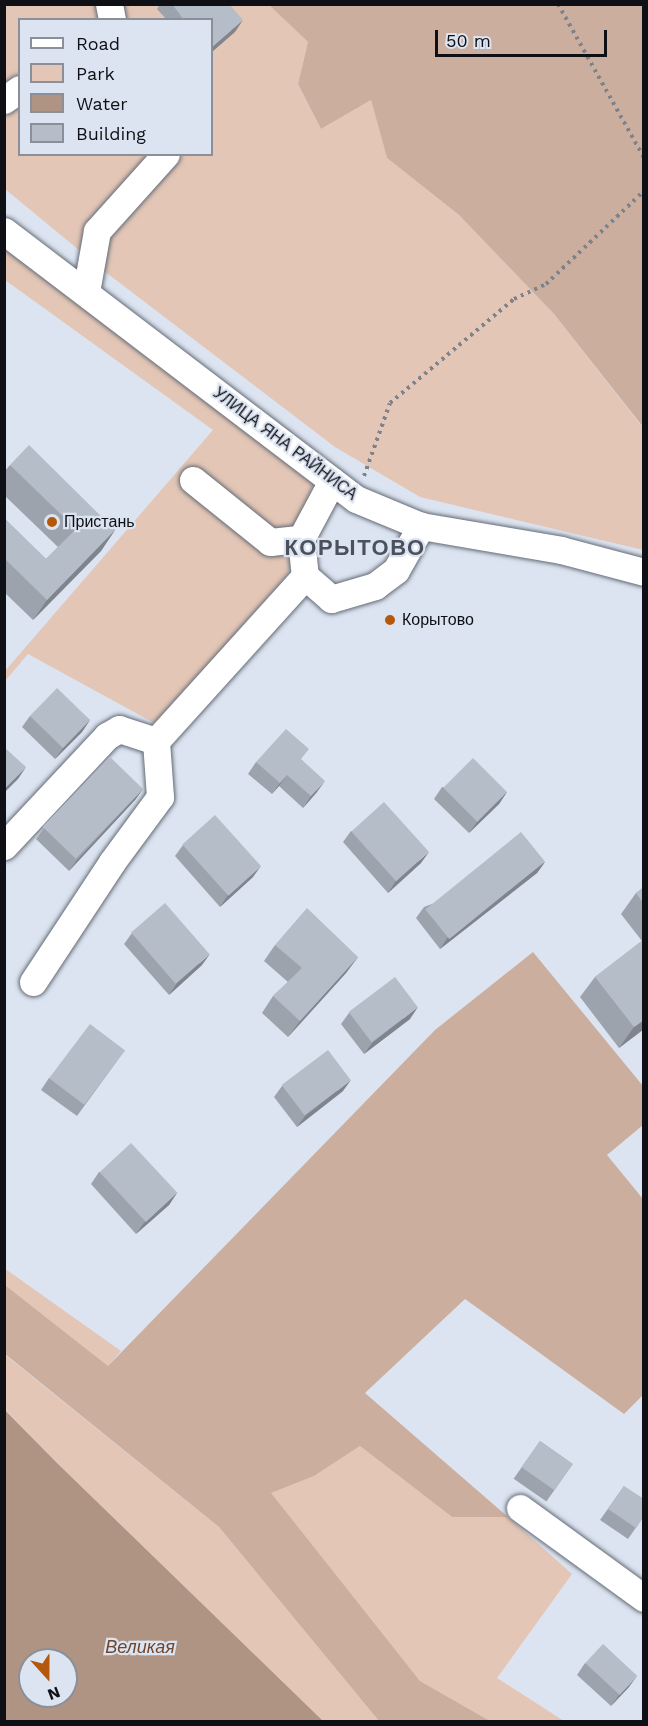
<!DOCTYPE html>
<meta charset="utf-8">
<style>
body{margin:0}
#map{position:relative;width:648px;height:1726px;overflow:hidden;background:#dce4f1;font-family:"Work Sans",sans-serif}
div>[style]{position:absolute}
.green>*{inset:0;background:#e3c6b6}
.forest>*{inset:0;background:#cbae9e}
.water>*{inset:0;background:#af9383}
.path>*{height:4px;margin-top:-2px;transform-origin:0;background:repeating-linear-gradient(90deg,#7d828b 0 3px,transparent 0 7.5px)}
.roads{filter:drop-shadow(0 0 2px #646b76) drop-shadow(0 0 2px #646b76)}
.minor>*{height:27px;margin:-13.5px;padding:0 13.5px;transform-origin:13.5px;border-radius:13.5px;background:#fff}
.wall>*{inset:0;background:#9ca3ad;transform-origin:0 0}
.shaded-wall>*{inset:0;background:#7f848d}
.building>*{inset:0;background:#b5bdc9;transform-origin:0 0}
.dots>*{width:16px;height:16px;translate:-50% -50%;box-sizing:border-box;border:3px solid #dce4f1;border-radius:50%}
span{translate:-50% -50%;white-space:nowrap;text-align:center;line-height:1.15;-webkit-text-stroke:4.5px #dce4f1;paint-order:stroke}
.street-label{font-size:16px;color:#0e1015}
.poi-label{font-size:16px;color:#0e1015}
.left{translate:0 -50%;text-align:left}
.water-label{font-size:18px;color:#71462c;font-style:italic}
.district-label{font-size:22px;color:#4b515c;font-weight:700;letter-spacing:1.5px}
.frame{position:absolute;inset:0;border:6px solid #0e1015;pointer-events:none}
.legend{position:absolute;left:18px;top:18px;width:195px;height:138px;box-sizing:border-box;background:#dce4f1;border:2px solid #8a8f99;margin:0;padding:8px 10px;list-style:none;font-size:18px;color:#0e1015}
.legend li{display:flex;align-items:center;gap:12px;height:30px}
.legend b{width:30px;border:2px solid #8a8f99}
.north{position:absolute;left:18px;top:1648px;width:60px;height:60px;box-sizing:border-box;background:#dce4f1;border:2px solid #8a8f99;border-radius:50%;rotate:159deg;font-size:16px;font-weight:700;line-height:24px;text-align:center;color:#0e1015}
.north::after{content:'';display:block;margin:auto;width:21px;height:27px;background:#b6580b;clip-path:polygon(50% 0,100% 100%,50% 72%,0 100%)}
.scale{position:absolute;left:435px;top:30px;width:172px;height:27px;box-sizing:border-box;border:3px solid #0e1015;border-top:0;padding-left:8px;font-size:18px;line-height:21px;white-space:nowrap;color:#0e1015;-webkit-text-stroke:4px #dce4f1;paint-order:stroke}
</style>
<div id="map">
<div class="green">
<i style="clip-path:polygon(evenodd,4px 5px,269px 5px,308px 42px,298px 84px,321px 129px,371px 100px,387px 158px,459px 215px,554px 314px,643px 428px,643px 550px,420px 497px,335px 447px,108px 274px,5px 189px,4px 5px,20px 20px,212px 20px,212px 154px,20px 154px,20px 20px)"></i>
<i style="clip-path:polygon(5px 249px,314px 480px,288px 574px,156px 724px,28px 654px,5px 681px,5px 671px,213px 430px,5px 280px)"></i>
<i style="clip-path:polygon(4px 1268px,121px 1351px,108px 1366px,5px 1285px)"></i>
<i style="clip-path:polygon(4px 1354px,219px 1527px,379px 1721px,323px 1721px,56px 1462px,5px 1409px)"></i>
<i style="clip-path:polygon(360px 1446px,452px 1517px,508px 1517px,572px 1574px,497px 1678px,564px 1721px,490px 1721px,420px 1681px,270px 1493px,314px 1476px)"></i>
</div>
<div class="forest">
<i style="clip-path:polygon(269px 5px,643px 5px,643px 427px,554px 314px,459px 215px,387px 158px,371px 100px,321px 129px,298px 84px,308px 42px)"></i>
<i style="clip-path:polygon(533px 952px,643px 1086px,643px 1125px,607px 1155px,643px 1199px,643px 1395px,624px 1414px,465px 1299px,365px 1393px,508px 1517px,452px 1517px,360px 1446px,314px 1476px,271px 1493px,420px 1681px,490px 1721px,379px 1721px,219px 1527px,5px 1354px,5px 1285px,108px 1366px,435px 1030px)"></i>
</div>
<div class="water">
<i style="clip-path:polygon(evenodd,4px 1409px,56px 1462px,323px 1721px,5px 1721px,4px 1409px,30px 1660px,66px 1660px,66px 1696px,30px 1696px,30px 1660px)"></i>
</div>
<div class="path">
<i style="left:558px;top:4px;width:176px;rotate:60.8deg"></i>
<i style="left:364px;top:476px;width:77px;rotate:-70.4deg"></i>
<i style="left:390px;top:403px;width:162px;rotate:-40deg"></i>
<i style="left:514px;top:299px;width:35px;rotate:-25deg"></i>
<i style="left:546px;top:284px;width:135px;rotate:-43.5deg"></i>
</div>
<div class="roads">
<div class="minor">
<i style="left:109px;top:4px;width:16px;rotate:79deg"></i>
<i style="left:4px;top:100px;width:19px;rotate:-35deg"></i>
<i style="left:4px;top:231px;width:442px;rotate:37.3deg"></i>
<i style="left:356px;top:499px;width:70px;rotate:22.6deg"></i>
<i style="left:421px;top:526px;width:142px;rotate:9.7deg"></i>
<i style="left:561px;top:550px;width:86px;rotate:14.8deg"></i>
<i style="left:86px;top:292px;width:62px;rotate:-79.8deg"></i>
<i style="left:97px;top:231px;width:103px;rotate:-48.1deg"></i>
<i style="left:193px;top:480px;width:99px;rotate:38.8deg"></i>
<i style="left:270px;top:542px;width:31px;rotate:-6deg"></i>
<i style="left:332px;top:481px;width:66px;rotate:118.1deg"></i>
<i style="left:301px;top:539px;width:37px;rotate:84deg"></i>
<i style="left:305px;top:576px;width:35px;rotate:41deg"></i>
<i style="left:331px;top:599px;width:46px;rotate:-16.5deg"></i>
<i style="left:375px;top:586px;width:26px;rotate:-37deg"></i>
<i style="left:396px;top:570px;width:51px;rotate:-60.4deg"></i>
<i style="left:4px;top:846px;width:151px;rotate:-46.9deg"></i>
<i style="left:107px;top:736px;width:14px;rotate:-30deg"></i>
<i style="left:119px;top:729px;width:39px;rotate:18deg"></i>
<i style="left:33px;top:982px;width:144px;rotate:-56.6deg"></i>
<i style="left:112px;top:862px;width:81px;rotate:-53.6deg"></i>
<i style="left:160px;top:797px;width:56px;rotate:-94.1deg"></i>
<i style="left:156px;top:741px;width:222px;rotate:-47.9deg"></i>
<i style="left:520px;top:1508px;width:153px;rotate:36deg"></i>
</div>
</div>
<div class="wall">
<i style="clip-path:polygon(160px 4px,229px 4px,235px 32px,212px 20px,167px 20px,157px 9px)"></i>
<i style="clip-path:polygon(10px 465px,115px 530px,101px 551px,33px 620px,4px 592px,4px 518px,46px 559px,58px 547px,4px 495px,4px 472px)"></i>
<i style="clip-path:polygon(30px 716px,90px 720px,82px 732px,55px 759px,22px 727px)"></i>
<i style="clip-path:polygon(302px 760px,317px 792px,303px 808px,279px 786px,272px 794px,248px 774px,256px 762px)"></i>
<i style="clip-path:polygon(442px 787px,507px 792px,499px 804px,469px 833px,434px 799px)"></i>
<i style="clip-path:polygon(143px 789px,135px 800px,69px 871px,36px 839px,44px 828px)"></i>
<i style="clip-path:polygon(351px 831px,421px 863px,388px 893px,343px 842px)"></i>
<i style="clip-path:polygon(183px 845px,253px 877px,220px 907px,175px 856px)"></i>
<i style="clip-path:polygon(545px 862px,537px 873px,440px 949px,416px 918px,424px 907px)"></i>
<i style="clip-path:polygon(644px 887px,644px 1029px,619px 1048px,580px 997px,595px 977px,642px 941px,621px 914px,636px 893px)"></i>
<i style="clip-path:polygon(132px 933px,202px 965px,169px 995px,124px 944px)"></i>
<i style="clip-path:polygon(275px 945px,358px 957px,346px 973px,288px 1037px,262px 1013px,273px 996px,288px 982px,264px 961px)"></i>
<i style="clip-path:polygon(349px 1013px,410px 1019px,364px 1054px,341px 1024px)"></i>
<i style="clip-path:polygon(117px 1061px,77px 1116px,41px 1090px,49px 1078px)"></i>
<i style="clip-path:polygon(282px 1086px,343px 1091px,297px 1127px,274px 1097px)"></i>
<i style="clip-path:polygon(99px 1172px,177px 1193px,169px 1205px,136px 1234px,91px 1184px)"></i>
<i style="left:540px;top:1441px;width:40px;height:46px;rotate:35deg"></i>
<i style="clip-path:polygon(624px 1486px,644px 1516px,628px 1539px,600px 1520px)"></i>
<i style="clip-path:polygon(585px 1663px,629px 1687px,611px 1706px,577px 1675px)"></i>
</div>
<div class="shaded-wall">
<i style="clip-path:polygon(243px 20px,235px 32px,212px 52px,212px 47px)"></i>
<i style="clip-path:polygon(115px 530px,101px 551px,33px 620px,47px 600px)"></i>
<i style="clip-path:polygon(90px 720px,82px 732px,55px 759px,63px 748px)"></i>
<i style="clip-path:polygon(26px 767px,18px 779px,4px 793px,4px 789px)"></i>
<i style="clip-path:polygon(287px 775px,279px 786px,272px 794px,280px 783px)"></i>
<i style="clip-path:polygon(325px 781px,317px 792px,303px 808px,311px 796px)"></i>
<i style="clip-path:polygon(143px 789px,135px 800px,69px 871px,77px 860px)"></i>
<i style="clip-path:polygon(507px 792px,499px 804px,469px 833px,477px 822px)"></i>
<i style="clip-path:polygon(429px 852px,421px 863px,388px 893px,396px 881px)"></i>
<i style="clip-path:polygon(545px 862px,537px 873px,440px 949px,448px 937px)"></i>
<i style="clip-path:polygon(261px 866px,253px 877px,220px 907px,228px 895px)"></i>
<i style="clip-path:polygon(210px 954px,202px 965px,169px 995px,177px 983px)"></i>
<i style="clip-path:polygon(358px 957px,346px 973px,288px 1037px,300px 1021px)"></i>
<i style="clip-path:polygon(418px 1007px,410px 1019px,364px 1054px,372px 1043px)"></i>
<i style="clip-path:polygon(644px 1020px,644px 1029px,619px 1048px,634px 1027px)"></i>
<i style="clip-path:polygon(351px 1080px,343px 1091px,297px 1127px,305px 1116px)"></i>
<i style="clip-path:polygon(177px 1193px,169px 1205px,136px 1234px,144px 1223px)"></i>
<i style="clip-path:polygon(637px 1676px,629px 1687px,611px 1706px,619px 1695px)"></i>
</div>
<div class="building">
<i style="clip-path:polygon(172px 4px,229px 4px,243px 20px,212px 47px,212px 20px,184px 20px)"></i>
<i style="clip-path:polygon(29px 445px,115px 530px,47px 600px,4px 558px,4px 518px,46px 559px,76px 529px,10px 465px)"></i>
<i style="left:57px;top:688px;width:46px;height:39px;rotate:44deg"></i>
<i style="clip-path:polygon(286px 729px,309px 749px,301px 759px,325px 781px,311px 796px,287px 775px,280px 783px,256px 762px)"></i>
<i style="clip-path:polygon(4px 747px,26px 767px,4px 789px)"></i>
<i style="left:110px;top:757px;width:46px;height:97px;rotate:44deg"></i>
<i style="left:473px;top:758px;width:48px;height:42px;rotate:45deg"></i>
<i style="left:384px;top:802px;width:67px;height:44px;rotate:48deg"></i>
<i style="left:215px;top:815px;width:69px;height:44px;rotate:48deg"></i>
<i style="left:521px;top:832px;width:38px;height:123px;rotate:51deg"></i>
<i style="clip-path:polygon(644px 887px,644px 904px,636px 893px)"></i>
<i style="left:165px;top:903px;width:68px;height:45px;rotate:49deg"></i>
<i style="clip-path:polygon(307px 908px,358px 957px,300px 1021px,273px 996px,302px 968px,275px 945px)"></i>
<i style="clip-path:polygon(644px 939px,644px 1020px,634px 1027px,595px 977px)"></i>
<i style="left:395px;top:977px;width:38px;height:58px;rotate:53deg"></i>
<i style="left:90px;top:1024px;width:44px;height:68px;rotate:37deg"></i>
<i style="left:328px;top:1050px;width:38px;height:58px;rotate:53deg"></i>
<i style="left:131px;top:1143px;width:68px;height:43px;rotate:47deg"></i>
<i style="left:540px;top:1441px;width:40px;height:32px;rotate:35deg"></i>
<i style="clip-path:polygon(624px 1486px,644px 1499px,644px 1516px,636px 1528px,608px 1509px)"></i>
<i style="left:603px;top:1644px;width:47px;height:26px;rotate:43deg"></i>
</div>
<div class="dots">
<i style="left:52px;top:522px;background:#b6580b"></i>
<i style="left:390px;top:620px;background:#b6580b"></i>
</div>
<div class="street-label">
<span style="left:285px;top:444px;rotate:37deg">УЛИЦА ЯНА РАЙНИСА</span>
</div>
<div class="poi-label">
<span class="left" style="left:64px;top:522px">Пристань</span>
<span class="left" style="left:402px;top:620px">Корытово</span>
</div>
<div class="water-label">
<span style="left:140px;top:1647px">Великая</span>
</div>
<div class="district-label">
<span style="left:355px;top:548px">КОРЫТОВО</span>
</div>
<div class="frame"></div>
<ul class="legend">
<li><b style="height:8px;background:#fff"></b>Road</li>
<li><b style="height:16px;background:#e3c6b6"></b>Park</li>
<li><b style="height:16px;background:#af9383"></b>Water</li>
<li><b style="height:16px;background:#b5bdc9"></b>Building</li>
</ul>
<div class="north">N</div>
<div class="scale">50 m</div>
</div>
